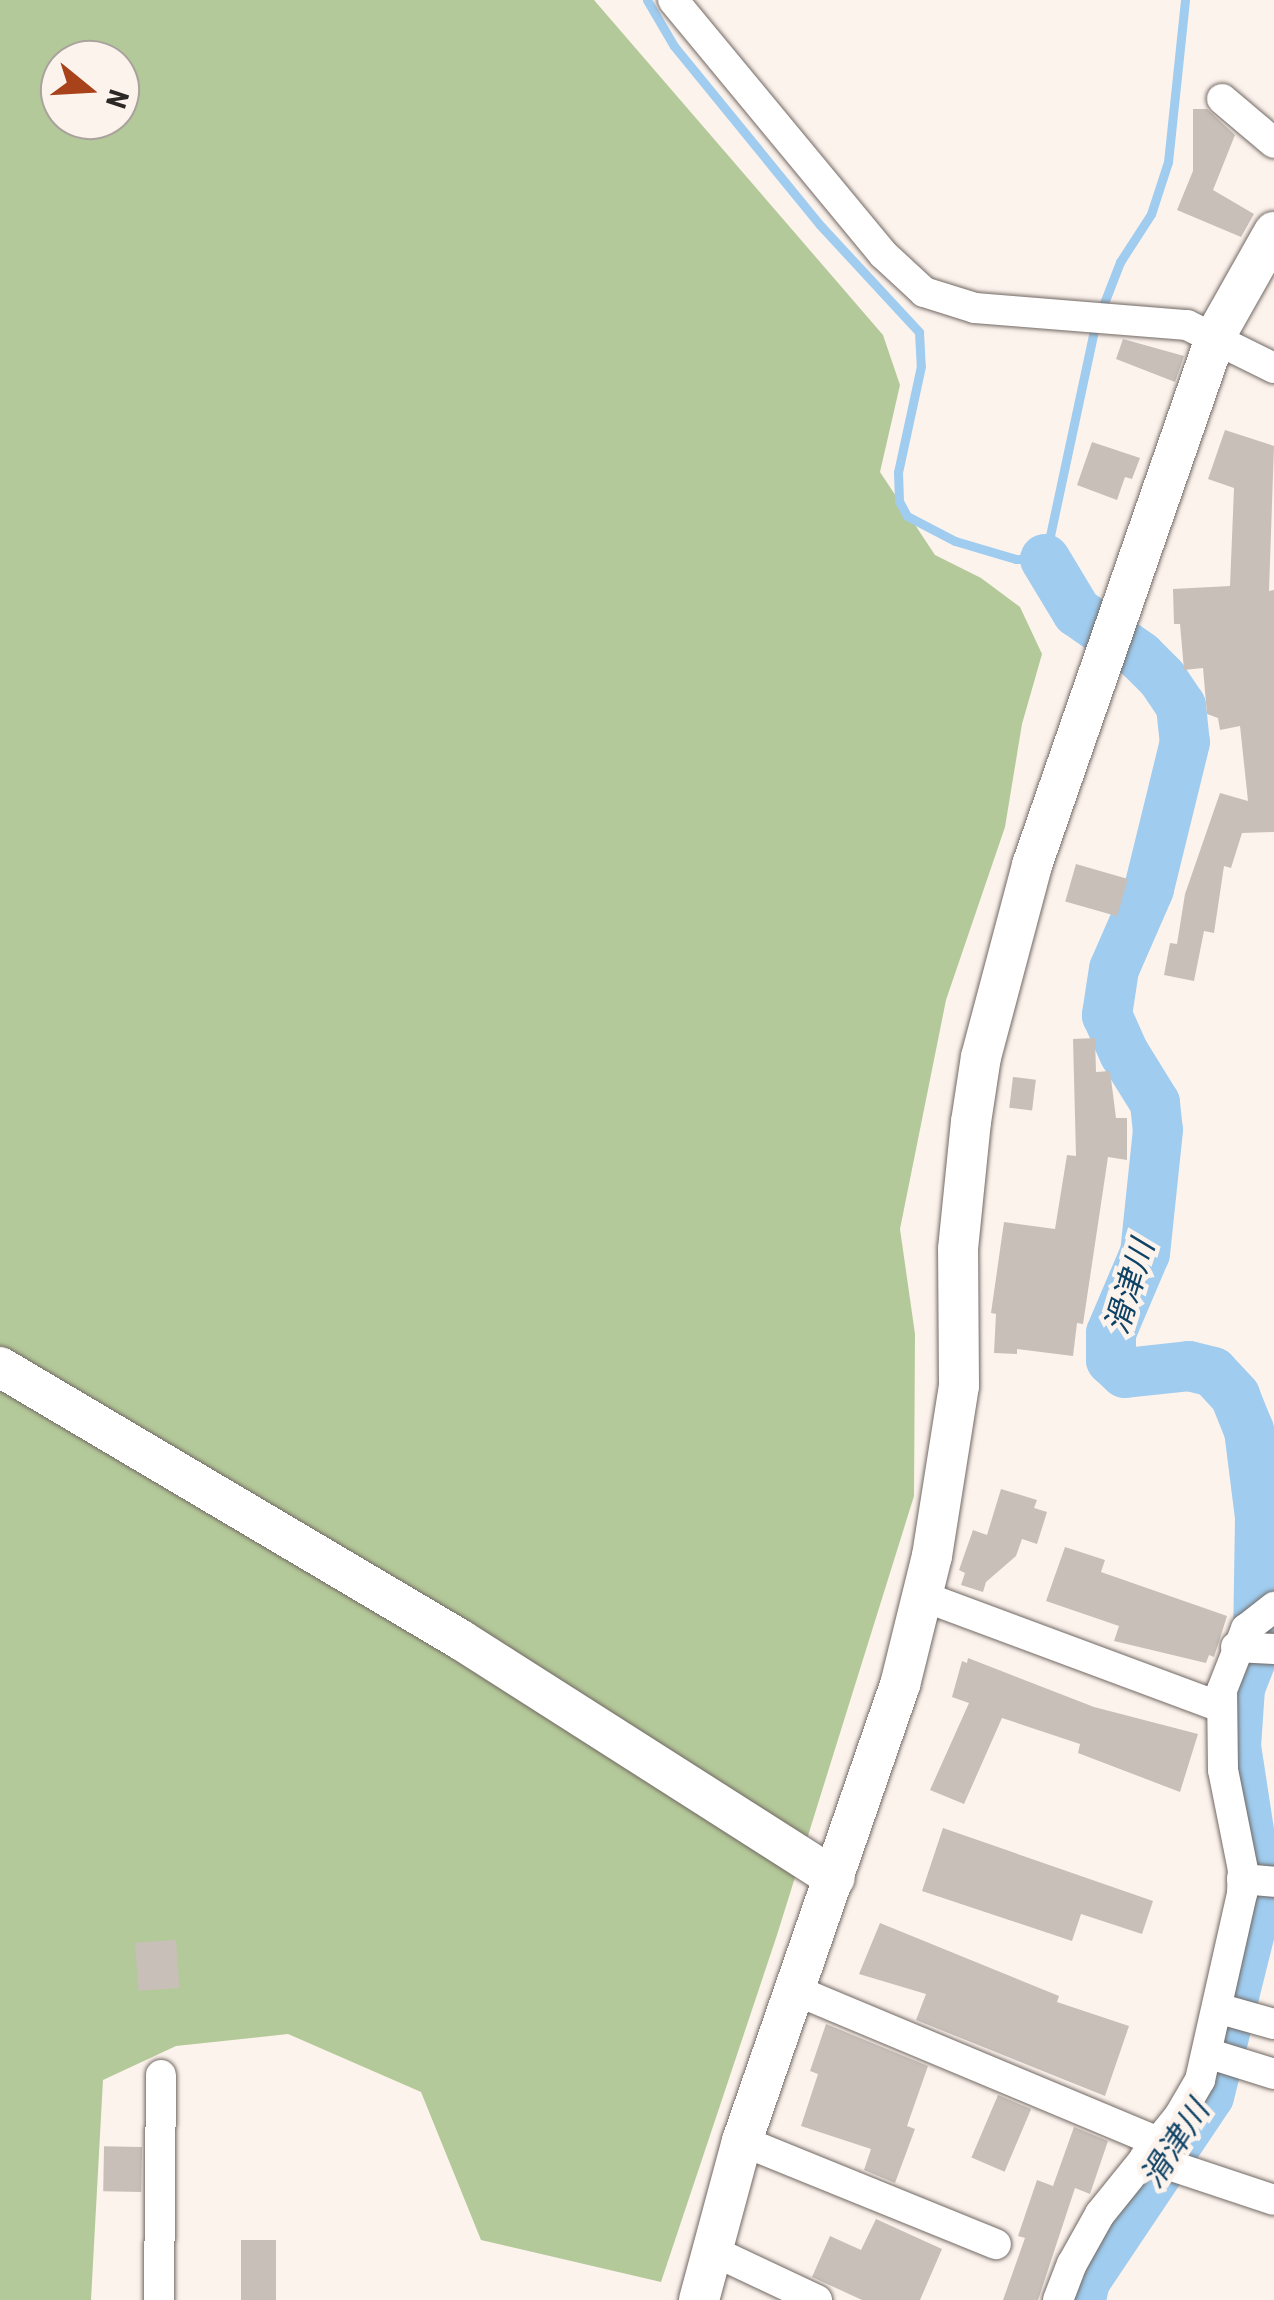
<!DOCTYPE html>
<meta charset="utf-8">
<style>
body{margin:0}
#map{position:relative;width:1274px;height:2300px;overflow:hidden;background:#fdf3ed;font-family:"Roboto Condensed","Noto Sans JP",sans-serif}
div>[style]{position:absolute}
.forest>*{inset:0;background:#b4c999}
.stream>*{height:9px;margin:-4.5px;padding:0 4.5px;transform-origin:4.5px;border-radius:4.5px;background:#9fccef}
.river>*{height:50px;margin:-25px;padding:0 25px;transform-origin:25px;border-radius:25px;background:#9fccef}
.building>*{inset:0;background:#c8bfb9;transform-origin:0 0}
.roads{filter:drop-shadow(0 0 2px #716863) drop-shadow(0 0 2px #716863)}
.minor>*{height:30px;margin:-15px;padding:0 15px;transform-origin:15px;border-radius:15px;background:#fff}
.tertiary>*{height:40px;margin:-20px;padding:0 20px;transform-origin:20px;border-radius:20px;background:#fff}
span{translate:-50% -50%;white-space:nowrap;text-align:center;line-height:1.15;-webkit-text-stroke:9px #fdf3ed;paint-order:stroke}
.water-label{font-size:32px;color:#0f4366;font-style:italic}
.north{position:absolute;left:40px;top:40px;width:100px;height:100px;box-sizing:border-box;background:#fdf3ed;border:2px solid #a9a29d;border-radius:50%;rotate:108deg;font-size:28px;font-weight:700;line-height:40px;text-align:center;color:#2b2825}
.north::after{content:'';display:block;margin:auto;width:35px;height:45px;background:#a8421b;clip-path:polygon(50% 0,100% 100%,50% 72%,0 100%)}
</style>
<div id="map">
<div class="forest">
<i style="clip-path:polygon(evenodd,0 0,594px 0,883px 335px,900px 385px,880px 472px,935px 555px,981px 578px,1020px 607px,1042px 654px,1022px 724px,1005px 827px,946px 1000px,900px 1229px,915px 1334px,914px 1496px,777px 1935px,661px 2282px,481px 2240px,421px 2092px,288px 2034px,176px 2046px,103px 2080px,91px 2300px,0 2300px,0 0,60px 60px,120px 60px,120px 120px,60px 120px,60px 60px)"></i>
</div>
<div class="stream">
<i style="left:647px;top:0;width:53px;rotate:59.6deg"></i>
<i style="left:674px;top:46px;width:231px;rotate:50.8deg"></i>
<i style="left:820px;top:225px;width:146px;rotate:47.2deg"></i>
<i style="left:919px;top:332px;width:34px;rotate:87deg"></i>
<i style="left:921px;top:366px;width:108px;rotate:102.2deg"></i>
<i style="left:898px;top:472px;width:29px;rotate:88deg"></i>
<i style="left:899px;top:501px;width:17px;rotate:62deg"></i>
<i style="left:907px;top:516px;width:54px;rotate:27.5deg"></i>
<i style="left:955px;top:541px;width:64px;rotate:16.4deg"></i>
<i style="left:1016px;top:559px;width:29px"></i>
<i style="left:1045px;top:559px;width:239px;rotate:-77.9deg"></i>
<i style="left:1101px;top:311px;width:53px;rotate:-68.8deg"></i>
<i style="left:1120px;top:262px;width:57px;rotate:-57.1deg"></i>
<i style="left:1151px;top:214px;width:55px;rotate:-71.9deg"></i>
<i style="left:1168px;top:162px;width:163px;rotate:-84deg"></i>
</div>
<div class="river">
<i style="left:1045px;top:559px;width:62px;rotate:58.9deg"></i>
<i style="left:1077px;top:612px;width:77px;rotate:34.9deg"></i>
<i style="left:1140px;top:656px;width:31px;rotate:45deg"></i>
<i style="left:1162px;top:678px;width:34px;rotate:56deg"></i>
<i style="left:1181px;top:706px;width:36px;rotate:84deg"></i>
<i style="left:1185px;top:742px;width:151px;rotate:103.8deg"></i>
<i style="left:1149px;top:889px;width:87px;rotate:113.6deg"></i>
<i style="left:1114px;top:969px;width:47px;rotate:98.7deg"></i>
<i style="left:1107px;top:1015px;width:42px;rotate:65.9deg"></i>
<i style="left:1124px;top:1053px;width:59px;rotate:58.2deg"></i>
<i style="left:1155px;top:1103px;width:27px;rotate:84deg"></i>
<i style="left:1158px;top:1130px;width:124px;rotate:96deg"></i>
<i style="left:1145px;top:1253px;width:87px;rotate:113deg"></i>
<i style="left:1111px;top:1333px;width:27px;rotate:90deg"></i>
<i style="left:1111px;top:1360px;width:19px;rotate:43deg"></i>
<i style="left:1125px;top:1373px;width:64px;rotate:-6.2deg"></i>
<i style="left:1189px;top:1366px;width:25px;rotate:14deg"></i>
<i style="left:1213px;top:1372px;width:33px;rotate:47deg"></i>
<i style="left:1235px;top:1396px;width:37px;rotate:68deg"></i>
<i style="left:1249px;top:1430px;width:88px;rotate:82.8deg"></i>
<i style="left:1260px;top:1517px;width:125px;rotate:90.9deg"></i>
<i style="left:1258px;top:1642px;width:49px;rotate:111.4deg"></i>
<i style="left:1240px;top:1688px;width:58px;rotate:93.9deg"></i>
<i style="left:1236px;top:1746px;width:152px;rotate:81.3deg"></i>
<i style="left:1259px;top:1896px;width:206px;rotate:104deg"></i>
<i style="left:1209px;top:2096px;width:223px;rotate:123.8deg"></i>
<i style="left:1085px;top:2281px;width:19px;rotate:102deg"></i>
</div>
<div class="building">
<i style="clip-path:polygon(1193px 109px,1207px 109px,1235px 135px,1213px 190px,1254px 214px,1241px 237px,1177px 210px,1193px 171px)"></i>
<i style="clip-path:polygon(1123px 339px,1184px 356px,1175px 382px,1116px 359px)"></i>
<i style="clip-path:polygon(1225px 430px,1274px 446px,1269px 591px,1274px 590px,1274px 832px,1242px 833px,1231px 868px,1224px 866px,1214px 933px,1204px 931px,1194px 981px,1164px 975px,1170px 943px,1177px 944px,1185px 894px,1220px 793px,1248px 801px,1240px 726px,1220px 730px,1218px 718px,1207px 714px,1203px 668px,1184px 670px,1180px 624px,1174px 624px,1173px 589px,1230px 586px,1234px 488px,1208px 479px)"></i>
<i style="clip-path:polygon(1092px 442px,1140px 458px,1132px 479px,1125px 477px,1117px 500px,1077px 485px)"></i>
<i style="left:1076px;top:864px;width:54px;height:39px;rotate:16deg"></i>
<i style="clip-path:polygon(1095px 1038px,1096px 1072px,1110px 1071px,1116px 1118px,1127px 1118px,1127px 1160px,1108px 1157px,1083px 1324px,1077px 1323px,1073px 1356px,1017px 1349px,1017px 1354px,994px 1353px,996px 1314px,991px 1313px,1004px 1222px,1055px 1229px,1067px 1155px,1076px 1156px,1073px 1039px)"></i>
<i style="left:1013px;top:1077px;width:23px;height:31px;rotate:7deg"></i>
<i style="clip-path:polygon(1001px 1489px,1037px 1500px,1034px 1508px,1047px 1512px,1037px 1544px,1022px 1539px,1016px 1556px,986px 1582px,983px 1592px,961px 1585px,965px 1573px,959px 1570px,973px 1530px,987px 1535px)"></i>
<i style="clip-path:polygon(1065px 1547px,1105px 1560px,1101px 1572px,1227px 1616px,1214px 1657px,1209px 1655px,1206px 1663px,1114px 1641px,1119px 1626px,1046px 1601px)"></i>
<i style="clip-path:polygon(968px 1658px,1094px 1707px,1198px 1734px,1180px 1792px,1078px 1753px,1080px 1744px,1002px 1718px,964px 1804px,930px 1790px,969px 1703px,952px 1697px,962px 1661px,967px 1663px)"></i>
<i style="clip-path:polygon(943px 1828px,1153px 1901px,1142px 1934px,1081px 1914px,1072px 1941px,922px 1891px)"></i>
<i style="clip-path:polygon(880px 1923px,1059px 1996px,1057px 2002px,1129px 2026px,1105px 2096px,916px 2020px,926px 1994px,859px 1974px)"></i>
<i style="left:176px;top:1940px;width:48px;height:41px;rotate:86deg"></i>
<i style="clip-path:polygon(826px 2024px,928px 2066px,907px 2126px,915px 2129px,895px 2183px,864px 2170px,871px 2149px,801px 2126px,818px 2074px,810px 2071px)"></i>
<i style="left:998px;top:2095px;width:36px;height:68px;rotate:23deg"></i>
<i style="clip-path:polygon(1074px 2127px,1108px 2141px,1090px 2194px,1075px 2188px,1038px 2300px,1003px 2300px,1025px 2238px,1018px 2236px,1037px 2180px,1053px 2186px)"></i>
<i style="left:142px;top:2147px;width:45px;height:38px;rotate:91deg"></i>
<i style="clip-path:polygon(876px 2219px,942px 2249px,920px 2300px,862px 2300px,812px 2277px,830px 2236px,861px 2250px)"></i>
<i style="left:241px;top:2240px;width:35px;height:60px"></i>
</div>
<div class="roads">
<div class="minor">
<i style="left:673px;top:0;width:330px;rotate:50.4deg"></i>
<i style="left:883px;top:254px;width:56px;rotate:42.8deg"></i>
<i style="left:924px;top:292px;width:53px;rotate:17.4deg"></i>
<i style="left:975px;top:308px;width:213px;rotate:4.6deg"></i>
<i style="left:1187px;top:325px;width:97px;rotate:26.3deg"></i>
<i style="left:1222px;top:99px;width:68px;rotate:40.2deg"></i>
<i style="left:922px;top:1596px;width:319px;rotate:20.4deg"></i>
<i style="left:1236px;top:1647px;width:38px;rotate:3deg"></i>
<i style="left:1242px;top:1879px;width:32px;rotate:5deg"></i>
<i style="left:797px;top:1991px;width:391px;rotate:22.7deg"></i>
<i style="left:1217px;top:2008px;width:59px;rotate:15.7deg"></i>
<i style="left:1207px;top:2053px;width:70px;rotate:17.4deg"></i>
<i style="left:742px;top:2141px;width:274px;rotate:22.1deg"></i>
<i style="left:1145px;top:2157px;width:136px;rotate:18.4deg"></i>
<i style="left:713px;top:2251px;width:115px;rotate:25.2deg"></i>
<i style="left:159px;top:2300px;width:225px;rotate:-89.5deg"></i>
<i style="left:1058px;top:2300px;width:39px;rotate:-69deg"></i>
<i style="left:1072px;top:2264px;width:57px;rotate:-60.8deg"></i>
<i style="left:1100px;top:2214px;width:126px;rotate:-51.1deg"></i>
<i style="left:1179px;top:2116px;width:42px;rotate:-59.7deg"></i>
<i style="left:1200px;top:2080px;width:191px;rotate:-77.3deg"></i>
<i style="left:1242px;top:1894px;width:24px;rotate:-88deg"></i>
<i style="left:1243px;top:1870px;width:102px;rotate:-101.3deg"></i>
<i style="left:1223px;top:1770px;width:80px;rotate:-90.7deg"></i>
<i style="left:1222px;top:1690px;width:66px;rotate:-68.5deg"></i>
<i style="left:1246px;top:1629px;width:36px;rotate:-38deg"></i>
</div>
<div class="tertiary">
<i style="left:0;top:1367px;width:536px;rotate:30.63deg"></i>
<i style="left:461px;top:1640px;width:443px;rotate:32.5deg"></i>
<i style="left:699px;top:2300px;width:165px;rotate:-74.9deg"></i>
<i style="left:742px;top:2141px;width:483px;rotate:-70.9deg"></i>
<i style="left:900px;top:1685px;width:133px;rotate:-76.1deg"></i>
<i style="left:932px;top:1556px;width:172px;rotate:-81deg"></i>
<i style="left:959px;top:1386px;width:137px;rotate:-90.4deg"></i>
<i style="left:958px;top:1249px;width:128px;rotate:-84.2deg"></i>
<i style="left:971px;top:1122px;width:66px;rotate:-81.3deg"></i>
<i style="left:981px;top:1057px;width:199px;rotate:-75.1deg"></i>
<i style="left:1032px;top:865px;width:563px;rotate:-70.83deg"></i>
<i style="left:1217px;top:333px;width:116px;rotate:-60.6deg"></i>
</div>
</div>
<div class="water-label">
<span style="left:1130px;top:1287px;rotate:-73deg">滑津川</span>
<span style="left:1175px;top:2144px;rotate:-57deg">滑津川</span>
</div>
<div class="north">N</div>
</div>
